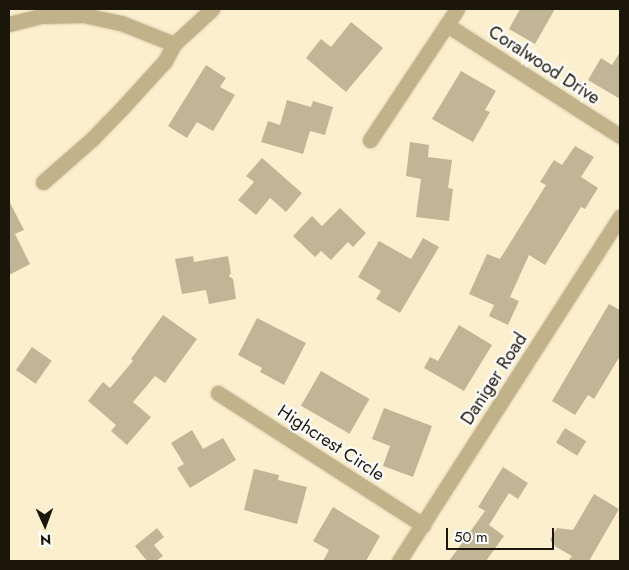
<!DOCTYPE html>
<html>
<head>
<meta charset="utf-8">
<style>
	body { margin:0 }
	#map { position:relative; width:629px; height:570px; overflow:hidden; background:#fbefce; font-family:Jost,sans-serif }
	div>[style] { position:absolute }
	.building>* { inset:0; background:#c0b595; transform-origin:0 0 }
	.roads { filter:drop-shadow(0 0 1px #d7ccaf) drop-shadow(0 0 1px #d7ccaf) }
	.minor>* { height:15px; margin:-7.5px; padding:0 7.5px; transform-origin:7.5px; border-radius:7.5px; background:#c1b28a }
	span { translate:-50% -50%; white-space:nowrap; text-align:center; line-height:1.15; -webkit-text-stroke:4.5px #fff; paint-order:stroke }
	.street-label { font-size:18px; color:#1a160a }
	.frame { position:absolute; inset:0; border:10px solid #1a160a; pointer-events:none }
	.north { position:absolute; left:20px; top:500px; width:50px; height:50px; -webkit-text-stroke:4px #fff; paint-order:stroke; rotate:178deg; font-size:14px; font-weight:700; line-height:20px; text-align:center; color:#1a160a }
	.north::after { content:''; display:block; margin:auto; width:18px; height:22px; background:#1a160a; clip-path:polygon(50% 0,100% 100%,50% 72%,0 100%) }
	.scale { position:absolute; left:446px; top:528px; width:108px; height:22px; box-sizing:border-box; border:2px solid #1a160a; border-top:0; padding-left:6px; font-size:15px; line-height:18px; white-space:nowrap; color:#1a160a; -webkit-text-stroke:4px #fff; paint-order:stroke }
</style>
</head>
<body>
<div id="map">
	<div class="building">
		<i style="clip-path:polygon(520px 9px,555px 9px,535px 44px,509px 29px)"></i>
		<i style="clip-path:polygon(351px 22px,383px 48px,346px 92px,306px 58px,321px 39px,331px 47px)"></i>
		<i style="clip-path:polygon(620px 52px,620px 99px,588px 80px,601px 58px,612px 65px)"></i>
		<i style="clip-path:polygon(206px 65px,226px 78px,220px 87px,235px 95px,213px 131px,197px 122px,187px 138px,168px 126px)"></i>
		<i style="clip-path:polygon(461px 71px,496px 91px,485px 110px,490px 112px,473px 142px,432px 119px)"></i>
		<i style="clip-path:polygon(287px 100px,311px 107px,313px 101px,333px 107px,325px 135px,310px 131px,303px 154px,261px 142px,268px 121px,280px 125px)"></i>
		<i style="clip-path:polygon(410px 142px,429px 145px,428px 157px,452px 160px,448px 188px,453px 189px,449px 221px,416px 217px,421px 179px,406px 176px)"></i>
		<i style="clip-path:polygon(575px 146px,594px 157px,581px 177px,598px 188px,585px 209px,581px 207px,545px 265px,529px 255px,510px 297px,519px 301px,508px 325px,489px 316px,494px 305px,469px 294px,487px 254px,500px 259px,546px 185px,540px 182px,554px 160px,562px 165px)"></i>
		<i style="clip-path:polygon(262px 158px,302px 193px,286px 212px,270px 198px,256px 215px,238px 200px,254px 182px,246px 176px)"></i>
		<i style="clip-path:polygon(9px 201px,24px 230px,15px 234px,30px 264px,9px 275px)"></i>
		<i style="clip-path:polygon(340px 208px,366px 233px,353px 247px,348px 242px,331px 260px,321px 251px,315px 257px,293px 236px,312px 216px,322px 226px)"></i>
		<i style="clip-path:polygon(423px 238px,439px 247px,400px 313px,376px 299px,381px 291px,358px 277px,379px 241px,411px 259px)"></i>
		<i style="clip-path:polygon(193px 256px,194px 262px,228px 256px,231px 273px,229px 276px,233px 279px,236px 299px,209px 304px,206px 290px,182px 294px,175px 259px)"></i>
		<i style="clip-path:polygon(609px 304px,620px 310px,620px 356px,594px 399px,588px 395px,575px 415px,552px 401px)"></i>
		<i style="clip-path:polygon(163px 315px,197px 339px,165px 383px,155px 376px,133px 402px,151px 417px,127px 445px,111px 431px,116px 425px,88px 401px,103px 382px,110px 388px,133px 361px,131px 359px)"></i>
		<i style="clip-path:polygon(257px 318px,306px 343px,284px 385px,260px 372px,262px 368px,238px 355px)"></i>
		<i style="clip-path:polygon(459px 325px,492px 345px,464px 391px,424px 368px,430px 357px,438px 361px)"></i>
		<i style="left:32px;top:347px;width:24px;height:28px;rotate:35deg"></i>
		<i style="left:321px;top:371px;width:56px;height:40px;rotate:30deg"></i>
		<i style="clip-path:polygon(384px 408px,432px 426px,413px 477px,383px 466px,390px 446px,372px 439px)"></i>
		<i style="left:565px;top:428px;width:25px;height:17px;rotate:32deg"></i>
		<i style="clip-path:polygon(192px 430px,203px 449px,223px 438px,236px 460px,190px 488px,177px 468px,184px 464px,171px 443px)"></i>
		<i style="clip-path:polygon(503px 467px,528px 483px,518px 499px,509px 493px,489px 525px,504px 536px,486px 561px,449px 561px,485px 511px,478px 507px)"></i>
		<i style="clip-path:polygon(254px 469px,279px 475px,278px 480px,307px 487px,297px 524px,244px 510px)"></i>
		<i style="clip-path:polygon(594px 494px,619px 509px,589px 561px,568px 561px,572px 556px,556px 547px,550px 540px,557px 528px,573px 530px)"></i>
		<i style="clip-path:polygon(333px 507px,380px 536px,366px 561px,323px 561px,329px 550px,313px 541px)"></i>
		<i style="clip-path:polygon(157px 528px,164px 537px,154px 545px,163px 556px,156px 561px,147px 561px,135px 546px)"></i>
	</div>
	<div class="roads">
		<div class="minor">
			<i style="left:9px;top:24px;width:34px;rotate:-14deg"></i>
			<i style="left:42px;top:16px;width:41px;rotate:-1.4deg"></i>
			<i style="left:83px;top:15px;width:39px;rotate:12deg"></i>
			<i style="left:121px;top:23px;width:57px;rotate:21.6deg"></i>
			<i style="left:174px;top:44px;width:52px;rotate:-42.6deg"></i>
			<i style="left:447px;top:25px;width:206px;rotate:32.7deg"></i>
			<i style="left:370px;top:140px;width:157px;rotate:-56.4deg"></i>
			<i style="left:43px;top:182px;width:67px;rotate:-41.3deg"></i>
			<i style="left:93px;top:138px;width:45px;rotate:-45.9deg"></i>
			<i style="left:124px;top:106px;width:61px;rotate:-47.7deg"></i>
			<i style="left:165px;top:61px;width:19px;rotate:-62deg"></i>
			<i style="left:218px;top:393px;width:244px;rotate:32.8deg"></i>
			<i style="left:399px;top:561px;width:409px;rotate:-57.3deg"></i>
		</div>
	</div>
	<div class="street-label">
		<span style="left:544px;top:65px;rotate:33deg">Coralwood Drive</span>
		<span style="left:494px;top:379px;rotate:-57deg">Daniger Road</span>
		<span style="left:331px;top:443px;rotate:33deg">Highcrest Circle</span>
	</div>
	<div class="frame"></div>
	<div class="north">N</div>
	<div class="scale">50 m</div>
</div>
</body>
</html>
